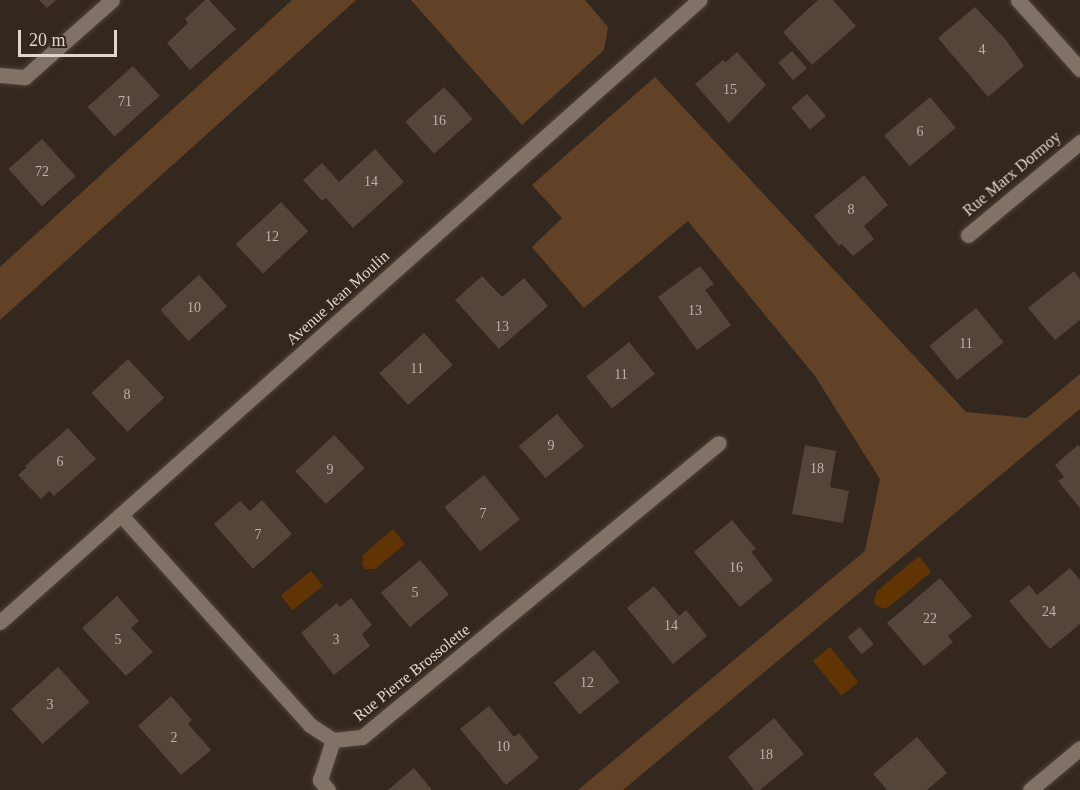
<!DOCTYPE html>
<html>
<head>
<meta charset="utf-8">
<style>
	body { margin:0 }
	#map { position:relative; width:1080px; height:790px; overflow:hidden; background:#34281e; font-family:"Times New Roman",serif }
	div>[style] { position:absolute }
	.green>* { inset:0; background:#624227 }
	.water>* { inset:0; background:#613403; transform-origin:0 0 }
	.building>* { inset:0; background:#53453a; transform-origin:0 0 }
	.roads { filter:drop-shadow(0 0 2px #4e433b) drop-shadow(0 0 2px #4e433b) }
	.minor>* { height:15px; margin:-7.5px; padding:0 7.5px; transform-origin:7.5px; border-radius:7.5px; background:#817267 }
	span { translate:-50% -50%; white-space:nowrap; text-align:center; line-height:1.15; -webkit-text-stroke:4.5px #34281e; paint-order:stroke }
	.number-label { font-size:14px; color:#bbb2aa }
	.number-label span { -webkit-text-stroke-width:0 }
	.street-label { font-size:16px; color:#ded6cf }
	.scale { position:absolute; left:18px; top:30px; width:99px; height:27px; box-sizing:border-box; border:3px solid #ded6cf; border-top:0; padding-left:8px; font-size:18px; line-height:21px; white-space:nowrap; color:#ded6cf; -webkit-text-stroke:4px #34281e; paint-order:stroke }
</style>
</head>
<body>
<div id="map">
	<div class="green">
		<i style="clip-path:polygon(292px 0,356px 0,0 320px,0 267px)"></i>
		<i style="clip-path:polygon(411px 0,585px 0,608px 27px,604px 50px,522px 125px)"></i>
		<i style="clip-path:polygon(655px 77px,966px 412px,1027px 418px,1080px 374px,1080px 409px,623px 790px,578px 790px,865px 551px,880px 479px,815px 376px,688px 221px,584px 308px,532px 247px,562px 218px,532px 185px)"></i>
	</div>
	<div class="water">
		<i style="clip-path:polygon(393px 529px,405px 544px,375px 569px,365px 569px,362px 565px,363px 555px)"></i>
		<i style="clip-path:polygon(919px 556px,931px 572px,890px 606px,883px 609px,876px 605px,874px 600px,877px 591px)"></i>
		<i style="left:311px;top:571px;width:19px;height:39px;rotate:51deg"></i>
		<i style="left:830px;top:647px;width:45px;height:22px;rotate:51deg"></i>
	</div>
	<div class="building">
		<i style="clip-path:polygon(39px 0,56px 0,47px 8px)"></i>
		<i style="clip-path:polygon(205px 0,209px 0,236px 29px,190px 70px,167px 43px,188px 23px,185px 19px)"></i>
		<i style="clip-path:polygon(818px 0,833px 0,856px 26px,812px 65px,783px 32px)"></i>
		<i style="clip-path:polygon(975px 7px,1006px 40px,1024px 66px,988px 97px,938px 38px)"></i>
		<i style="left:792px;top:51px;width:23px;height:18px;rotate:50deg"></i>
		<i style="clip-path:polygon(737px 52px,766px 85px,729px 123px,695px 84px,723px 60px,726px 62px)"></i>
		<i style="left:133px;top:66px;width:40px;height:61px;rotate:48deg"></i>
		<i style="left:444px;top:87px;width:43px;height:52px;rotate:48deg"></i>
		<i style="left:807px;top:94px;width:29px;height:21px;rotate:49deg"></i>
		<i style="left:930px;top:97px;width:40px;height:60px;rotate:50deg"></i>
		<i style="left:42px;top:139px;width:50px;height:45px;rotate:48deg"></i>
		<i style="clip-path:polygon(375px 149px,404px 182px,353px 228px,326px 198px,322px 201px,303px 180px,322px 163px,339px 182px)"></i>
		<i style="clip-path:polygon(864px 175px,888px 205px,864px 226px,874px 239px,853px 256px,842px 244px,839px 246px,814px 216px)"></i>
		<i style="left:281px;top:202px;width:40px;height:62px;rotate:47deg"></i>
		<i style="clip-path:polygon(700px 266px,714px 284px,705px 290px,731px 325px,697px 350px,658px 297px)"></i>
		<i style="clip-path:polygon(1074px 271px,1080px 279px,1080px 320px,1055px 340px,1028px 308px)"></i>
		<i style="left:199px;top:275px;width:42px;height:52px;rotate:48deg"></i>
		<i style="clip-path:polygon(482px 276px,502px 297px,524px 278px,548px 306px,499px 349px,455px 300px)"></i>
		<i style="left:976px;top:308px;width:44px;height:60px;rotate:51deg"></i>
		<i style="left:424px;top:333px;width:43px;height:60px;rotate:48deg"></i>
		<i style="left:629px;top:342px;width:41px;height:55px;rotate:51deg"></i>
		<i style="left:128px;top:359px;width:53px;height:50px;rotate:47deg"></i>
		<i style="left:557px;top:414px;width:42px;height:50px;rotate:50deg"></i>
		<i style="clip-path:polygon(68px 428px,96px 459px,54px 496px,49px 491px,41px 499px,18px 475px,27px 467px,25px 466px)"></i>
		<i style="left:334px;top:435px;width:45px;height:53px;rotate:47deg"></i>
		<i style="clip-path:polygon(805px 445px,836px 451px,830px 487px,849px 491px,843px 523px,792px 514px)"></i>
		<i style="clip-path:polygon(1078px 445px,1080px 447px,1080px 508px,1058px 481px,1064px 477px,1055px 465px)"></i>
		<i style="left:484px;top:475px;width:57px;height:51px;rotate:51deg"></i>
		<i style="clip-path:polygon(262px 500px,292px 534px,253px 569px,214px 524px,240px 501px,250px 511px)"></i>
		<i style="clip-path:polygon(732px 520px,756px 549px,751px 552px,773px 580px,740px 607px,694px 552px)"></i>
		<i style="left:420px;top:560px;width:45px;height:51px;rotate:50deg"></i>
		<i style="clip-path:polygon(1070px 568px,1080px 580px,1080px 624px,1050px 649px,1009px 601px,1029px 585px,1037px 595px)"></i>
		<i style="clip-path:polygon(940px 578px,972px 616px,948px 636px,953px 642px,924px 666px,887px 623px)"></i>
		<i style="clip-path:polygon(654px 586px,679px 616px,686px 610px,707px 636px,673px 664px,627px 608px)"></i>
		<i style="clip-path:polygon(117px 596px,139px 621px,131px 628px,153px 652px,126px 676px,82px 628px)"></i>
		<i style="clip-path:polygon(351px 598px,372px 625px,362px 634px,370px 646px,334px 675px,301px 633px,337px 603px,340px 607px)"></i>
		<i style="left:860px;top:627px;width:22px;height:16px;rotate:51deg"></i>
		<i style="left:594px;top:650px;width:41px;height:52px;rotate:51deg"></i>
		<i style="left:58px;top:667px;width:47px;height:63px;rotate:48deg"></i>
		<i style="clip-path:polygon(171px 696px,192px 720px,188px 724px,211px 750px,181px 775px,138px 726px)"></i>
		<i style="clip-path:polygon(489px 706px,514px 737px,519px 733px,539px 758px,506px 785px,460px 729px)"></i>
		<i style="clip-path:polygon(774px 718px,804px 754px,760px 790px,754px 790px,728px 757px)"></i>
		<i style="clip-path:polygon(917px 737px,947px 773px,927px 790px,887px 790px,873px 774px)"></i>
		<i style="clip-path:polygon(414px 768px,432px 790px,388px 790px)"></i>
	</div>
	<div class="roads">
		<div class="minor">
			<i style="left:1018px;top:0;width:93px;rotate:48.1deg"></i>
			<i style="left:0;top:75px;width:25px;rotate:5deg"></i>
			<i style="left:25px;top:77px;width:116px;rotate:-41.5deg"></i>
			<i style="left:968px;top:235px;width:146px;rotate:-39.7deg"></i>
			<i style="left:121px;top:515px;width:283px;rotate:48deg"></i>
			<i style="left:310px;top:725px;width:27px;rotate:33deg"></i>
			<i style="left:333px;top:740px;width:29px;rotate:-6deg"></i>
			<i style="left:362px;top:737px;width:462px;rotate:-39.5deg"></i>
			<i style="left:0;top:622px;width:936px;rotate:-41.66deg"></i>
			<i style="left:328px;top:790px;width:13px;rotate:-129deg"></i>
			<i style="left:320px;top:780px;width:42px;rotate:-72deg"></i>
			<i style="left:1030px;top:790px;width:65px;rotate:-40deg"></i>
		</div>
	</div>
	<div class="number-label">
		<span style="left:982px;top:50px">4</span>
		<span style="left:730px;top:90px">15</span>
		<span style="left:125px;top:102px">71</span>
		<span style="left:439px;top:121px">16</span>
		<span style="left:920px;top:132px">6</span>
		<span style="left:42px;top:172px">72</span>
		<span style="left:371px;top:182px">14</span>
		<span style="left:851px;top:210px">8</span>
		<span style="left:272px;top:237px">12</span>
		<span style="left:194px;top:308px">10</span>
		<span style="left:695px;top:311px">13</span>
		<span style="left:502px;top:327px">13</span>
		<span style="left:966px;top:344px">11</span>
		<span style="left:417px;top:369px">11</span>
		<span style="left:621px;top:375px">11</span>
		<span style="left:127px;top:395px">8</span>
		<span style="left:551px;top:446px">9</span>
		<span style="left:60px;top:462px">6</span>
		<span style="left:817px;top:469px">18</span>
		<span style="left:330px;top:470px">9</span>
		<span style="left:483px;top:514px">7</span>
		<span style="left:258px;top:535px">7</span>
		<span style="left:736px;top:568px">16</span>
		<span style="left:415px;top:593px">5</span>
		<span style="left:1049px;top:612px">24</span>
		<span style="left:930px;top:619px">22</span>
		<span style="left:671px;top:626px">14</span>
		<span style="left:118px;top:640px">5</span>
		<span style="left:336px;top:640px">3</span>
		<span style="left:587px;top:683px">12</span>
		<span style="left:50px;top:705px">3</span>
		<span style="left:174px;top:738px">2</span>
		<span style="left:503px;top:747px">10</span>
		<span style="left:766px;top:755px">18</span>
	</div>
	<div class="street-label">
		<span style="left:1012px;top:174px;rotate:-40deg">Rue Marx Dormoy</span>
		<span style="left:338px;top:298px;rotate:-42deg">Avenue Jean Moulin</span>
		<span style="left:412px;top:673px;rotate:-39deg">Rue Pierre Brossolette</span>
	</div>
	<div class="scale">20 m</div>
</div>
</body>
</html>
